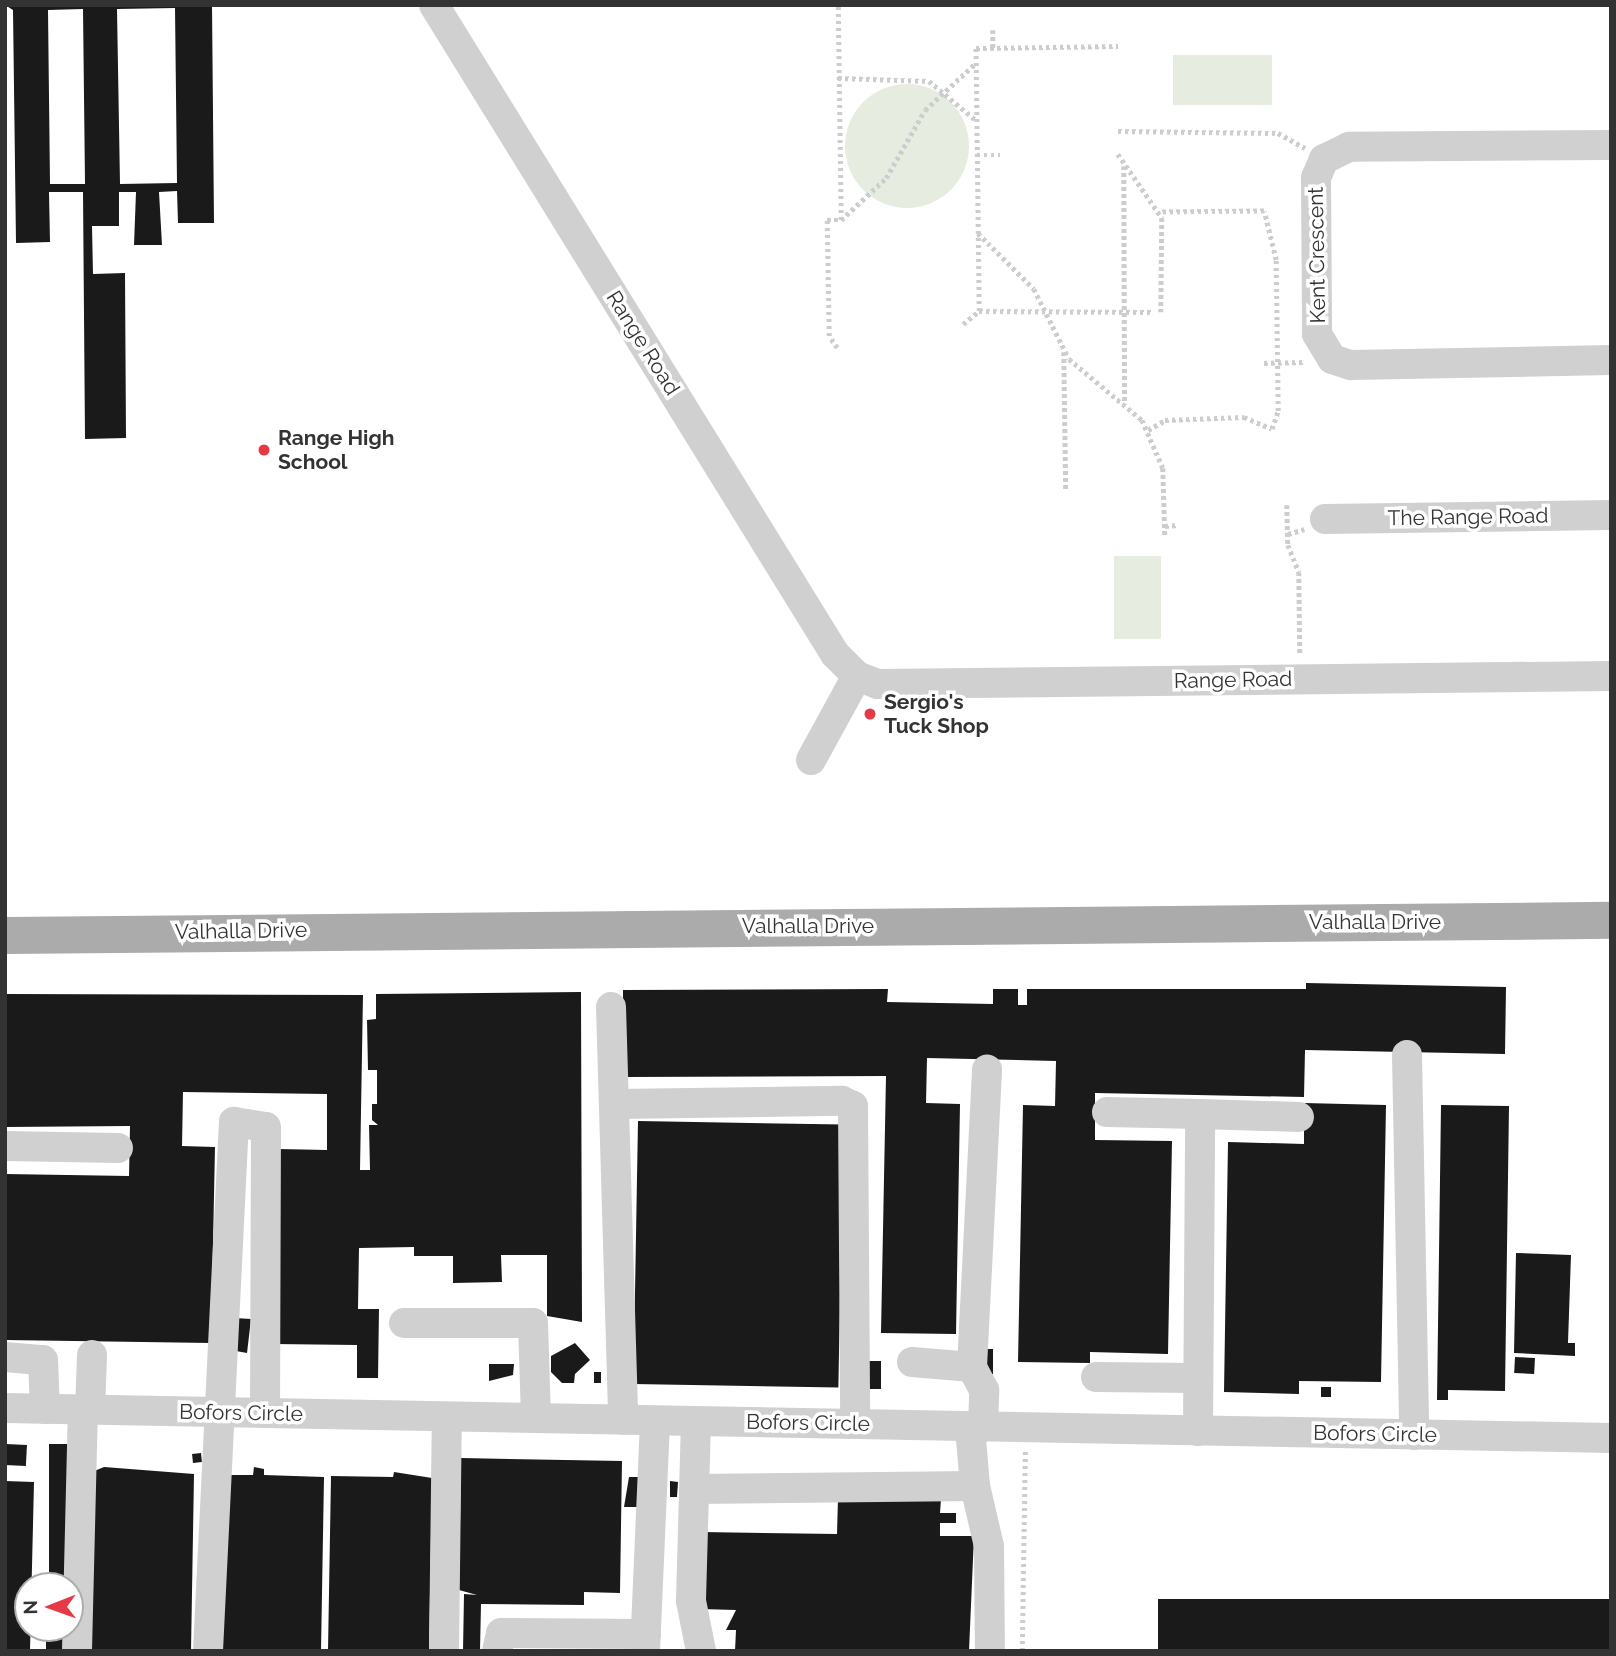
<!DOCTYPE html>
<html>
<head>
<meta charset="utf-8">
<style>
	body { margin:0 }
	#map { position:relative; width:1616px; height:1656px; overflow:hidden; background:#fff; font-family:Raleway,sans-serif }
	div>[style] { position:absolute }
	.green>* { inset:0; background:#e6ecdf; transform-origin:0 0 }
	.round { border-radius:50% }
	.building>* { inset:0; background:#1a1a1a; transform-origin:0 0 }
	.path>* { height:4.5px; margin-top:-2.25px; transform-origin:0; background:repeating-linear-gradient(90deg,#cdcdcd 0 3.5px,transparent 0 7px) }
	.minor>* { height:30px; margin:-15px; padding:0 15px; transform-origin:15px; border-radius:15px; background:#d0d0d0 }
	.major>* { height:37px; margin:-18.5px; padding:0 18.5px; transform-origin:18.5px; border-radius:18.5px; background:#ababab }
	.dots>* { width:19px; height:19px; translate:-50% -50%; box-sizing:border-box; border:4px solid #fff; border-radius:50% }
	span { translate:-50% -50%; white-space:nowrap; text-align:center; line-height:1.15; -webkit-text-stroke:7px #fff; paint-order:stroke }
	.street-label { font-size:21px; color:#333 }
	.poi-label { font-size:21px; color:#333; font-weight:700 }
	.left { translate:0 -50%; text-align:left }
	.frame { position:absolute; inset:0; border:7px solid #333; pointer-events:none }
	.north { position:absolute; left:14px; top:1572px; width:70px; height:70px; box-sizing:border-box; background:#fff; border:2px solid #adadad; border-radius:50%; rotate:269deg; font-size:19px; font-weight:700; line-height:28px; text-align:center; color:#333 }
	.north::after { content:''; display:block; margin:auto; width:24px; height:32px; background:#e63946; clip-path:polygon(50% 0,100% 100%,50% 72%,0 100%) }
</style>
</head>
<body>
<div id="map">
	<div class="green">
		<i style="left:1173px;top:55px;width:99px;height:50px"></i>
		<i class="round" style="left:845px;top:84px;width:124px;height:124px"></i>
		<i style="left:1114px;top:556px;width:47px;height:83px"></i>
	</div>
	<div class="building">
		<i style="clip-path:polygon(evenodd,5px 5px,212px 5px,214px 223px,178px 223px,177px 191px,159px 192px,162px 245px,134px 245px,136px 192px,119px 192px,119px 226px,92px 226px,93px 274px,125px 273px,126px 438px,85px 439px,83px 192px,49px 192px,50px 242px,16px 243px,13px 10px,5px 5px,175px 8px,177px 183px,120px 184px,117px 9px,175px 8px,5px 5px,83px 9px,85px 184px,50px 184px,48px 10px,83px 9px)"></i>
		<i style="clip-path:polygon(1306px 983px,1506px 987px,1505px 1054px,1305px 1050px,1304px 1097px,1095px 1093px,1095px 1140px,1172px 1141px,1168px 1354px,1090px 1352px,1090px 1363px,1018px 1362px,1023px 1105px,1055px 1106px,1056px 1061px,927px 1058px,926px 1103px,960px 1104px,956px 1334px,881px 1333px,886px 1076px,623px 1077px,623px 990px,888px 989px,887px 1002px,993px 1004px,993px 989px,1018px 989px,1018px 1005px,1027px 1005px,1027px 989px,1306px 989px)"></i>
		<i style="clip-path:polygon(581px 992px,582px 1322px,547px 1316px,547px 1255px,501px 1255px,502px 1282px,453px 1283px,453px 1256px,414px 1256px,414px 1247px,359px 1248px,358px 1309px,379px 1309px,378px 1378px,357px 1378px,357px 1345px,274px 1344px,278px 1149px,327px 1150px,327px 1094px,183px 1092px,182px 1146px,215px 1147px,211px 1343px,5px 1340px,5px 1174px,129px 1176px,130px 1126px,5px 1127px,5px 994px,363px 995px,360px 1170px,370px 1170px,369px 1125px,378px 1125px,372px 1120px,372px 1104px,377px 1104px,377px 1070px,368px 1070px,367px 1020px,376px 1019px,376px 994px)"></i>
		<i style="clip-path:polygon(1304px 1103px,1386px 1105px,1381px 1382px,1299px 1381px,1299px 1394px,1224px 1392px,1228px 1142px,1304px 1144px)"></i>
		<i style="clip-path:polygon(1441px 1105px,1509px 1106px,1505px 1391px,1448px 1390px,1448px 1400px,1437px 1400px)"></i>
		<i style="left:638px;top:1121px;width:205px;height:263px;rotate:1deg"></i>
		<i style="clip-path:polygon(1516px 1253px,1571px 1255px,1568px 1343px,1575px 1343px,1575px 1356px,1514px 1353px)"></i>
		<i style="clip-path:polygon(235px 1318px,251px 1319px,247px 1353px,236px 1351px)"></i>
		<i style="clip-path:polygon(575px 1343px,590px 1360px,575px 1374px,574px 1383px,562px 1383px,551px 1372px,551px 1356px)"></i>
		<i style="left:980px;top:1349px;width:13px;height:25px"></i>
		<i style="left:1515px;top:1357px;width:20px;height:16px;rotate:3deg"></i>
		<i style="left:864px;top:1361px;width:17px;height:28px"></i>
		<i style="clip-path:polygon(489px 1364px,514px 1364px,513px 1375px,489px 1381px)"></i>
		<i style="left:594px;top:1372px;width:7px;height:11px"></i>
		<i style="left:1321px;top:1387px;width:10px;height:10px"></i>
		<i style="left:6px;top:1444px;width:21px;height:21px;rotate:3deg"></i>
		<i style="left:49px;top:1444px;width:21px;height:142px"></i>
		<i style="left:201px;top:1453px;width:9px;height:9px;rotate:84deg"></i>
		<i style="clip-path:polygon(461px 1458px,622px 1461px,620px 1593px,584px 1592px,584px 1605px,481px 1604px,480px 1651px,463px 1651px,464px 1594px,477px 1595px,459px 1590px)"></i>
		<i style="clip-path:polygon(104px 1467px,194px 1474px,191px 1651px,89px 1651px,92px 1472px)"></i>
		<i style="clip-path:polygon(254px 1467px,264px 1469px,264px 1475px,324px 1477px,321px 1651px,221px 1651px,224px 1475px,253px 1475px)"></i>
		<i style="clip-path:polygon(394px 1472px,432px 1478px,429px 1651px,328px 1651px,331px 1476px,393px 1477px)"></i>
		<i style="clip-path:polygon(629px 1477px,640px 1477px,639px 1507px,624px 1507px)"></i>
		<i style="clip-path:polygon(5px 1481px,34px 1482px,30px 1651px,5px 1651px)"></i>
		<i style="clip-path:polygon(670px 1481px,678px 1482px,677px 1497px,670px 1497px)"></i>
		<i style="clip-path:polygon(838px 1498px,941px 1499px,940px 1513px,956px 1513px,956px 1523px,940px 1523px,940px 1536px,974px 1536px,969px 1651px,735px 1651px,736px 1630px,726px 1630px,736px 1610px,700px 1609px,701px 1532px,837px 1534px)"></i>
		<i style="left:1158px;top:1599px;width:453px;height:52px"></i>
		<i style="left:46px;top:1628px;width:21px;height:23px"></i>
	</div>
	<div class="path">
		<i style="left:993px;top:30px;width:18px;rotate:90deg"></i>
		<i style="left:838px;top:78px;width:91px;rotate:1.9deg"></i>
		<i style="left:929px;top:81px;width:62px;rotate:39.8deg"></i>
		<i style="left:1118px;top:131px;width:160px;rotate:0.7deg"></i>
		<i style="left:1278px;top:133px;width:31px;rotate:29deg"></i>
		<i style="left:1118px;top:154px;width:78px;rotate:55.5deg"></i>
		<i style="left:1162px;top:218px;width:94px;rotate:90.6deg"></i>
		<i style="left:977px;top:155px;width:23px"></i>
		<i style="left:1124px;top:166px;width:236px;rotate:89.8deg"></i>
		<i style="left:841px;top:220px;width:62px;rotate:-43deg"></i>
		<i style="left:886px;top:178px;width:78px;rotate:-60.2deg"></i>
		<i style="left:925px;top:110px;width:69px;rotate:-42.7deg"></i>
		<i style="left:978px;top:233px;width:79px;rotate:45deg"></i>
		<i style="left:1034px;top:289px;width:78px;rotate:63.4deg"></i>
		<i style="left:1069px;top:359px;width:95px;rotate:39.9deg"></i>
		<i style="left:1142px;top:420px;width:52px;rotate:66.4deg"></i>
		<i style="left:1163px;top:468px;width:67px;rotate:88.3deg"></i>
		<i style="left:979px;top:311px;width:263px;rotate:-90.7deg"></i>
		<i style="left:976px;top:48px;width:142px;rotate:-0.8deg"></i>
		<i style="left:963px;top:324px;width:21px;rotate:-39deg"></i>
		<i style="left:979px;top:311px;width:174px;rotate:0.3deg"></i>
		<i style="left:837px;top:348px;width:14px;rotate:-124deg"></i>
		<i style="left:829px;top:336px;width:116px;rotate:-91deg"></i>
		<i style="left:827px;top:220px;width:14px"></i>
		<i style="left:841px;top:220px;width:215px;rotate:-90.8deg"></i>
		<i style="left:1064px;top:352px;width:139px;rotate:89.2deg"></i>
		<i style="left:1264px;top:363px;width:42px;rotate:-1.4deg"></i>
		<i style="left:1148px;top:430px;width:20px;rotate:-30deg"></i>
		<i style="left:1165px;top:420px;width:79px;rotate:-2.2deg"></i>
		<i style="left:1244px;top:417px;width:30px;rotate:23deg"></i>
		<i style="left:1272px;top:429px;width:19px;rotate:-72deg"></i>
		<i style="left:1278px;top:411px;width:151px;rotate:-90.8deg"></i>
		<i style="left:1276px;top:260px;width:50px;rotate:-103.8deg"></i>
		<i style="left:1264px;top:211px;width:105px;rotate:179.5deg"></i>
		<i style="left:1287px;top:505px;width:40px;rotate:88.6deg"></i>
		<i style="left:1288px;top:545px;width:29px;rotate:68deg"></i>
		<i style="left:1299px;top:572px;width:82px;rotate:89.3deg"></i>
		<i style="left:1165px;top:526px;width:13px;rotate:-4deg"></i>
		<i style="left:1288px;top:534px;width:17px;rotate:-17deg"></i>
		<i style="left:1022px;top:1651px;width:202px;rotate:-89.1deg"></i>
	</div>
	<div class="minor">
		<i style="left:434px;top:5px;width:763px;rotate:58.29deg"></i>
		<i style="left:835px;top:654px;width:31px;rotate:45deg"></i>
		<i style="left:857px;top:676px;width:22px;rotate:21deg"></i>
		<i style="left:878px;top:684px;width:733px;rotate:-0.63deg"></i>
		<i style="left:1611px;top:145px;width:262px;rotate:179.6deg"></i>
		<i style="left:1349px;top:147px;width:28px;rotate:154deg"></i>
		<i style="left:1324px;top:159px;width:21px;rotate:113deg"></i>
		<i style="left:1316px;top:178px;width:156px;rotate:89.6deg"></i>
		<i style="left:1317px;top:334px;width:29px;rotate:59deg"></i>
		<i style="left:1332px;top:359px;width:20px;rotate:18deg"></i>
		<i style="left:1351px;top:365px;width:260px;rotate:-1.1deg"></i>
		<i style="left:1325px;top:519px;width:286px;rotate:-0.8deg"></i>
		<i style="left:811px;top:760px;width:96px;rotate:-61.3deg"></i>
		<i style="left:611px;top:1007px;width:413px;rotate:88.3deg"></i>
		<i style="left:1407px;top:1055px;width:380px;rotate:88.9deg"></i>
		<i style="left:616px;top:1104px;width:226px;rotate:-0.8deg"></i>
		<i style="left:842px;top:1101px;width:12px;rotate:24deg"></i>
		<i style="left:853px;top:1106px;width:318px;rotate:89.6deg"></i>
		<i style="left:1107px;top:1112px;width:93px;rotate:1.2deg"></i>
		<i style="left:5px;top:1146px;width:113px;rotate:1deg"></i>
		<i style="left:404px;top:1323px;width:129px"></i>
		<i style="left:533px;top:1323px;width:95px;rotate:88.2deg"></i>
		<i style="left:5px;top:1357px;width:38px;rotate:5deg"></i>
		<i style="left:43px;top:1360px;width:49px;rotate:87.7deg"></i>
		<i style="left:912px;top:1362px;width:60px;rotate:4.8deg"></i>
		<i style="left:1096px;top:1377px;width:102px;rotate:0.6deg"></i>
		<i style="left:5px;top:1408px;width:1606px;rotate:1.07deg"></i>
		<i style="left:90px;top:1410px;width:55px;rotate:-87.9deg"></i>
		<i style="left:696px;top:1421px;width:180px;rotate:91.6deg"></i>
		<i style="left:691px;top:1601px;width:51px;rotate:78.7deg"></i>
		<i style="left:970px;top:1427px;width:59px;rotate:85.2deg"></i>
		<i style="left:975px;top:1486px;width:62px;rotate:76.9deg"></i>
		<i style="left:989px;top:1546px;width:105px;rotate:89.5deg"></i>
		<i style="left:983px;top:1427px;width:37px;rotate:-88deg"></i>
		<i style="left:984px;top:1390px;width:26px;rotate:-118deg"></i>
		<i style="left:972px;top:1367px;width:298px;rotate:-87.1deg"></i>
		<i style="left:1198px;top:1431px;width:317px;rotate:-89.6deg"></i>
		<i style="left:1200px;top:1114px;width:99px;rotate:1.7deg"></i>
		<i style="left:695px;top:1489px;width:280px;rotate:-0.6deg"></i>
		<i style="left:77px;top:1651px;width:241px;rotate:-88.6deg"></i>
		<i style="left:208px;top:1651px;width:530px;rotate:-87.19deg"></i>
		<i style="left:234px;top:1122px;width:32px;rotate:9deg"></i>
		<i style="left:266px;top:1127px;width:286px;rotate:90.2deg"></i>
		<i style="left:444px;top:1651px;width:234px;rotate:-89.3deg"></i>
		<i style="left:497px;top:1651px;width:18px;rotate:-77deg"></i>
		<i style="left:501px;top:1633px;width:145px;rotate:0.4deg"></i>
		<i style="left:645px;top:1651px;width:230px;rotate:-87.5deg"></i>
	</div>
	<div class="major">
		<i style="left:5px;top:935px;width:1606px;rotate:-0.54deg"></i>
	</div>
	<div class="dots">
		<i style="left:264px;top:450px;background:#e63946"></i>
		<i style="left:870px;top:714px;background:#e63946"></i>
	</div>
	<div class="street-label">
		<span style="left:1317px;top:255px;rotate:-91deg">Kent Crescent</span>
		<span style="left:643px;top:343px;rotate:58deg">Range Road</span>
		<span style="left:1468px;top:517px;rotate:-1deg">The Range Road</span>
		<span style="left:1233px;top:680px;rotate:-1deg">Range Road</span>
		<span style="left:1375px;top:922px">Valhalla Drive</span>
		<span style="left:808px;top:926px">Valhalla Drive</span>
		<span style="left:241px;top:931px;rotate:-1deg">Valhalla Drive</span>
		<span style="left:241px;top:1413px;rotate:1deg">Bofors Circle</span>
		<span style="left:808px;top:1423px;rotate:1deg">Bofors Circle</span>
		<span style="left:1375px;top:1434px;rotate:1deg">Bofors Circle</span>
	</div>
	<div class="poi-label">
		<span class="left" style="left:278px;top:450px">Range High<br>School</span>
		<span class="left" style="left:884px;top:714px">Sergio's<br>Tuck Shop</span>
	</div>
	<div class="frame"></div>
	<div class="north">N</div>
</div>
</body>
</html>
